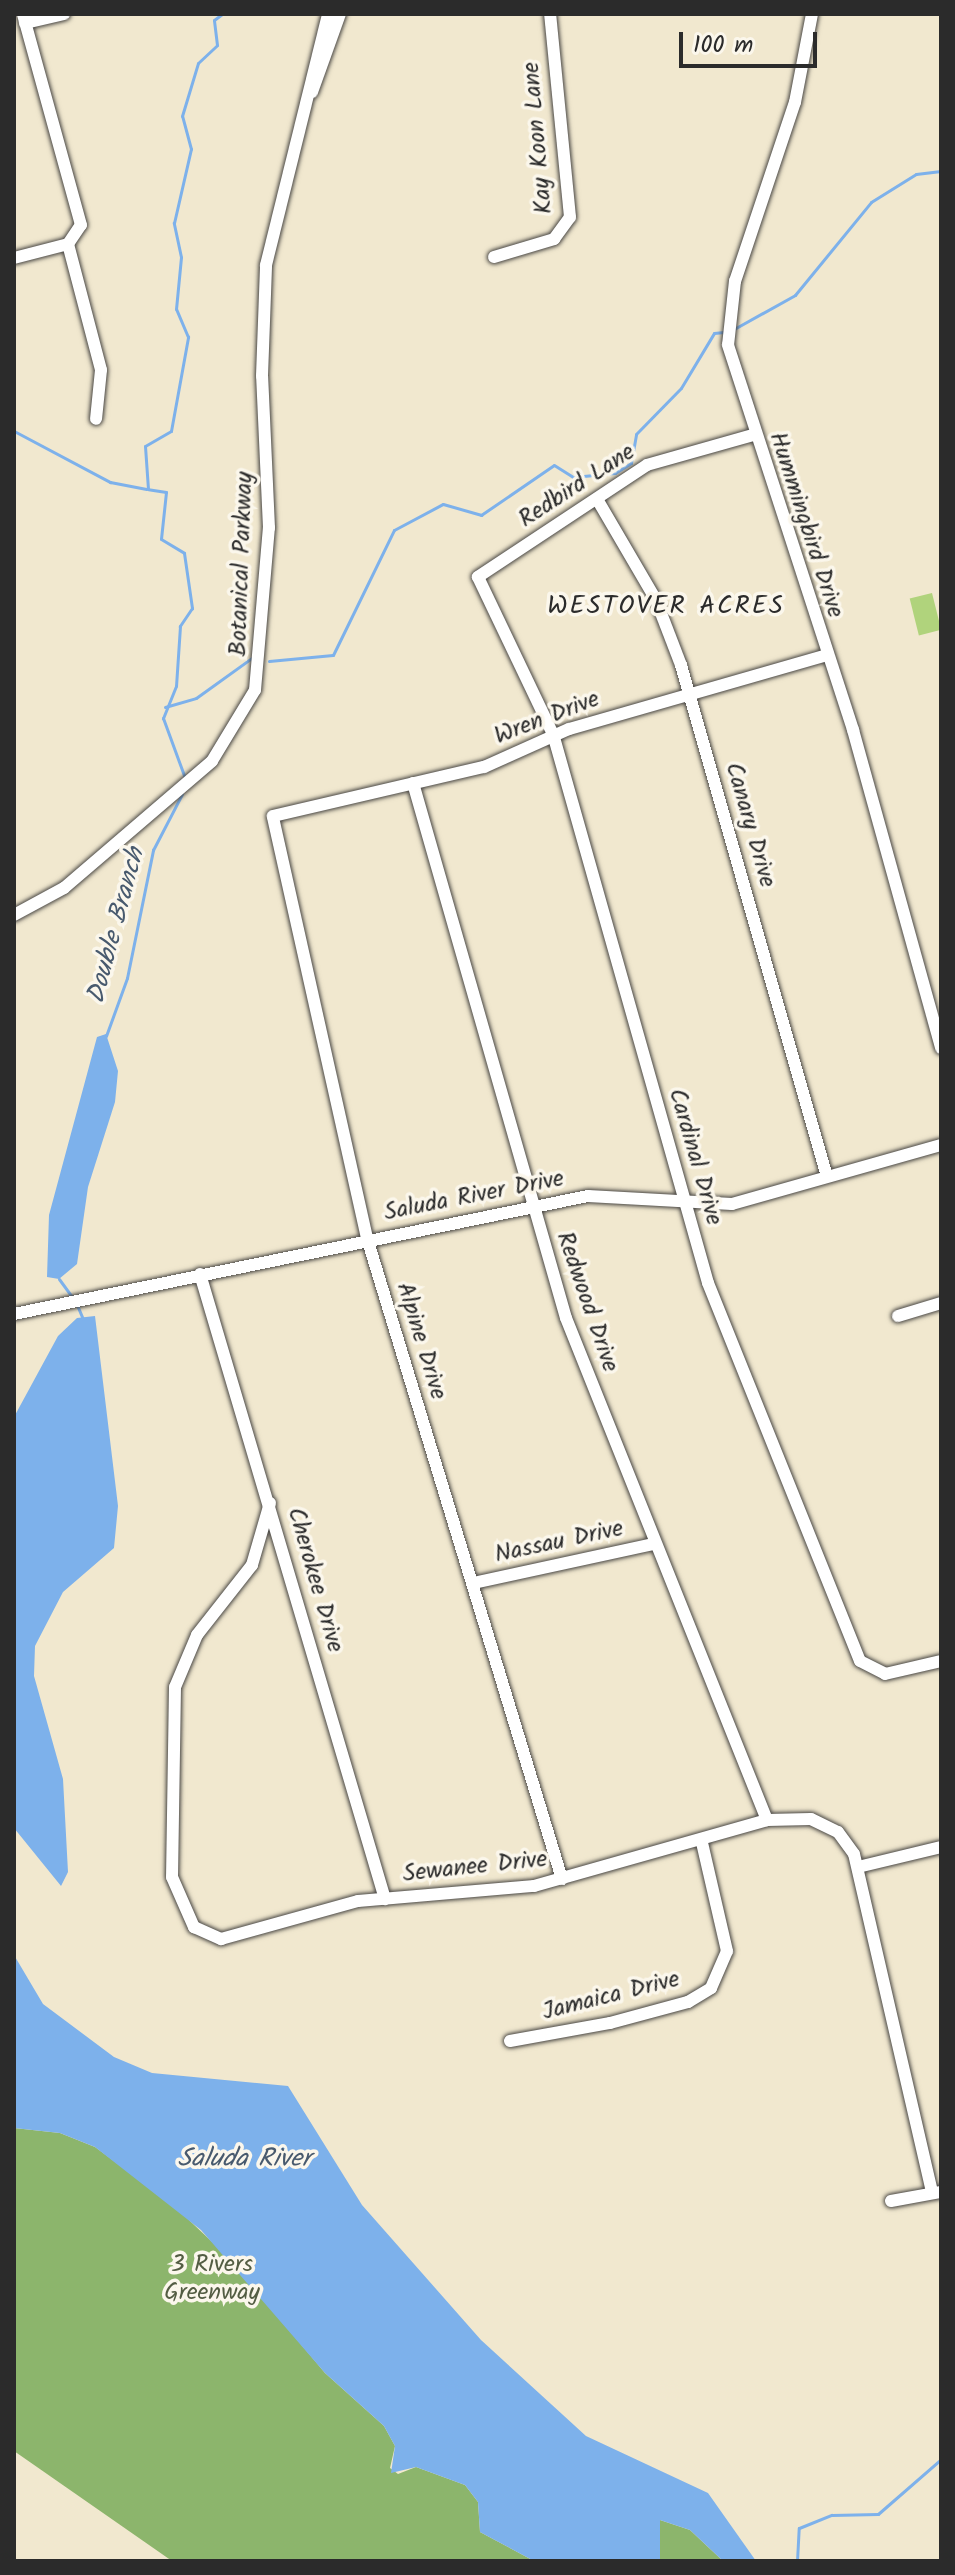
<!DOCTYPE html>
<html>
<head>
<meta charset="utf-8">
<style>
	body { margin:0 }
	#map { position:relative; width:955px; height:2575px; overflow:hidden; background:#f1e8cf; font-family:Kalam,sans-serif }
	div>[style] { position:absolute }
	.green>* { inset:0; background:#b0d37c; transform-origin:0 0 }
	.forest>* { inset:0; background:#8cb56c }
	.water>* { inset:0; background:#7db1eb }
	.stream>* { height:3px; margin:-1.5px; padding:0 1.5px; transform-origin:1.5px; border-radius:1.5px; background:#7db1eb }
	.roads { filter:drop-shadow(0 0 2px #494744) drop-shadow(0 0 2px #494744) }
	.minor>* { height:12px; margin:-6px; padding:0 6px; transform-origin:6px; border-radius:6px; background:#fff }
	span { translate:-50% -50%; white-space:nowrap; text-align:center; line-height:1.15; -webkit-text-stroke:7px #fbf7ec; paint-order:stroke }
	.street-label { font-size:24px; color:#2b2b2b }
	.park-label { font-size:24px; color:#535d43 }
	.neighbourhood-label { font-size:26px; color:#2b2b2b; letter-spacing:2px }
	.water-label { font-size:26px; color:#485a6e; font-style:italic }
	.frame { position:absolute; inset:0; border:16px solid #2b2b2b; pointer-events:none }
	.scale { position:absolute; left:679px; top:32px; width:138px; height:36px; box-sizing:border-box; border:4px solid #2b2b2b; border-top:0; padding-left:10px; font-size:24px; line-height:28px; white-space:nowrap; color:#2b2b2b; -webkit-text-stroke:6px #fbf7ec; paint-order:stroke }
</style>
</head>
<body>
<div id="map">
	<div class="green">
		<i style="left:932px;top:593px;width:38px;height:23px;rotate:76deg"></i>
	</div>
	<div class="forest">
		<i style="clip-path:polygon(14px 2128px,60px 2133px,95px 2147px,172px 2204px,227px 2256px,325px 2373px,384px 2426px,395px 2446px,390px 2468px,398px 2474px,416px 2467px,465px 2485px,478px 2502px,480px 2532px,534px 2561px,172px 2561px,14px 2451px)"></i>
		<i style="clip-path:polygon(660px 2520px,690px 2530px,723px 2561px,660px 2561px)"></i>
	</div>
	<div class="water">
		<i style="clip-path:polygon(106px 1034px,118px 1071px,115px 1102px,88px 1187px,77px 1264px,59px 1279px,47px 1277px,49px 1215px,97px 1037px)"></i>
		<i style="clip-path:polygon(95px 1316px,118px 1506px,114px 1548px,63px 1592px,35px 1646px,34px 1676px,63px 1779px,68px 1872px,61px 1886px,14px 1828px,14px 1417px,58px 1336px,77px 1318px)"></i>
		<i style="clip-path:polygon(14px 1955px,43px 2004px,114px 2057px,152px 2073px,288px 2086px,362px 2205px,481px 2340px,586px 2436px,708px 2493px,756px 2561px,723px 2561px,690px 2530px,660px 2520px,660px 2561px,534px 2561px,480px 2532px,478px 2502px,465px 2485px,416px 2467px,391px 2473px,395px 2446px,384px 2426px,325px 2373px,201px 2230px,95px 2147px,60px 2133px,14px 2128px)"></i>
	</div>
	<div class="stream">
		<i style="left:734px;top:329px;width:70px;rotate:-29.1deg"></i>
		<i style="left:795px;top:295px;width:120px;rotate:-50.7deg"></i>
		<i style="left:871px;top:202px;width:53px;rotate:-31.9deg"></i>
		<i style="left:916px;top:174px;width:25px;rotate:-7deg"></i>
		<i style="left:14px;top:431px;width:109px;rotate:28deg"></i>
		<i style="left:110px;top:482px;width:37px;rotate:11deg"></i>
		<i style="left:166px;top:492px;width:47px;rotate:96.1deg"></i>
		<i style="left:161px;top:539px;width:27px;rotate:31deg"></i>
		<i style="left:184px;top:553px;width:56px;rotate:81.7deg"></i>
		<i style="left:192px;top:608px;width:22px;rotate:124deg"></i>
		<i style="left:180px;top:626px;width:60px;rotate:93.8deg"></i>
		<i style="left:176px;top:686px;width:35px;rotate:112deg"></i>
		<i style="left:163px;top:718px;width:64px;rotate:69.9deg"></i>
		<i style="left:166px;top:492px;width:18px;rotate:-171deg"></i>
		<i style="left:148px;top:489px;width:43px;rotate:-94deg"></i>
		<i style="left:145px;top:446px;width:30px;rotate:-30deg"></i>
		<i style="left:171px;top:431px;width:96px;rotate:-79.7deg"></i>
		<i style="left:188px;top:337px;width:30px;rotate:-113deg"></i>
		<i style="left:176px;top:309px;width:52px;rotate:-84.5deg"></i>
		<i style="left:181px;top:257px;width:35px;rotate:-102deg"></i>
		<i style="left:174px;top:223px;width:76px;rotate:-77.1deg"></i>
		<i style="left:191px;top:149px;width:34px;rotate:-105deg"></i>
		<i style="left:182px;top:116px;width:55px;rotate:-73.2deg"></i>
		<i style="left:198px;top:63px;width:26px;rotate:-43deg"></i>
		<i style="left:217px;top:45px;width:25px;rotate:-97deg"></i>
		<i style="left:214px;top:20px;width:10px;rotate:-37deg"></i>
		<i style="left:269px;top:661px;width:64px;rotate:-5.4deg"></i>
		<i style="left:333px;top:655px;width:139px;rotate:-64deg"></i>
		<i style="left:394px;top:530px;width:55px;rotate:-28deg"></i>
		<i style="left:443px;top:504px;width:40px;rotate:16deg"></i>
		<i style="left:481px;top:515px;width:88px;rotate:-34.4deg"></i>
		<i style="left:554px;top:465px;width:22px;rotate:32deg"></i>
		<i style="left:573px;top:477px;width:42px;rotate:-5.4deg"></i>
		<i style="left:615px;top:473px;width:19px;rotate:-32deg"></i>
		<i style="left:631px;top:463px;width:29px;rotate:-80deg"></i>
		<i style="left:636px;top:434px;width:64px;rotate:-45.6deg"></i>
		<i style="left:681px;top:388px;width:64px;rotate:-59deg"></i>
		<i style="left:714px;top:333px;width:10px;rotate:-6deg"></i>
		<i style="left:165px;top:707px;width:32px;rotate:-16deg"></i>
		<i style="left:196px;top:698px;width:70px;rotate:-35.7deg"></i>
		<i style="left:106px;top:1036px;width:62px;rotate:-70.1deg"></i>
		<i style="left:127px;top:978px;width:131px;rotate:-78.5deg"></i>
		<i style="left:153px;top:850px;width:63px;rotate:-62.6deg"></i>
		<i style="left:59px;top:1279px;width:24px;rotate:54deg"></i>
		<i style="left:77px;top:1305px;width:15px;rotate:67deg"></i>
		<i style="left:797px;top:2561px;width:33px;rotate:-87deg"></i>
		<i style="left:799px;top:2528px;width:35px;rotate:-22deg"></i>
		<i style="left:832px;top:2515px;width:46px;rotate:-1.2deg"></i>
		<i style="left:878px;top:2514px;width:84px;rotate:-41.1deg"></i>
	</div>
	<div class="roads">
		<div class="minor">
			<i style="left:812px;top:14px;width:90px;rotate:100.9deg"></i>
			<i style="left:795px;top:102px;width:189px;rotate:108.5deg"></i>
			<i style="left:735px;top:281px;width:64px;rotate:96.2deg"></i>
			<i style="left:728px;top:345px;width:405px;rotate:72deg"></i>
			<i style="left:853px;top:730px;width:330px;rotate:74.5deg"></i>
			<i style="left:25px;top:23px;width:40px;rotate:-13deg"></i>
			<i style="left:312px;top:92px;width:83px;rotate:-70.3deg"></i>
			<i style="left:68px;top:244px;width:130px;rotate:75.3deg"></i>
			<i style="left:101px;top:370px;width:49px;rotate:95.8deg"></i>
			<i style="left:494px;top:257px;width:63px;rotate:-16.7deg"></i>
			<i style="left:554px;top:239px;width:27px;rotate:-54deg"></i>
			<i style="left:570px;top:217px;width:204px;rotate:-95.6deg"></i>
			<i style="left:14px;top:258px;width:56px;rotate:-14.5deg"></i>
			<i style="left:68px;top:244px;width:23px;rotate:-56deg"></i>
			<i style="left:81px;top:225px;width:219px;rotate:-105.4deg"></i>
			<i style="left:753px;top:435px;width:110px;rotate:164.2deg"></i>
			<i style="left:647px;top:465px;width:203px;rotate:146.5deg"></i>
			<i style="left:478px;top:577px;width:174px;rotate:64.5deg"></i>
			<i style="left:553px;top:734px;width:570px;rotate:74.23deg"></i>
			<i style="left:708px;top:1283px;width:407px;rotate:68.1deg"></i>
			<i style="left:860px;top:1661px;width:28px;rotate:27deg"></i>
			<i style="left:885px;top:1674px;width:57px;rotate:-13.1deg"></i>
			<i style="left:597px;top:499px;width:117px;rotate:59.7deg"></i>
			<i style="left:656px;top:600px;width:70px;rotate:69deg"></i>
			<i style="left:681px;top:665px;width:532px;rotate:74.08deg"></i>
			<i style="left:413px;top:783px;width:556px;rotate:74.04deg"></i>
			<i style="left:566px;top:1318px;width:541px;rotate:68.18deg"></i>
			<i style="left:14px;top:915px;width:57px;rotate:-28.4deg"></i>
			<i style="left:64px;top:888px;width:195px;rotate:-40.6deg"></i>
			<i style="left:212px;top:761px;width:83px;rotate:-58.8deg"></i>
			<i style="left:255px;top:690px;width:163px;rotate:-85.1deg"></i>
			<i style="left:269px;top:528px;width:152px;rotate:-92.6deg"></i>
			<i style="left:262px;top:376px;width:111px;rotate:-87.9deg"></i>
			<i style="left:266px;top:265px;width:259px;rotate:-76.1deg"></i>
			<i style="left:200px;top:1274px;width:652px;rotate:73.51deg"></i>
			<i style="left:14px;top:1314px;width:586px;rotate:-11.62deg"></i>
			<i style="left:588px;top:1196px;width:144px;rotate:3.2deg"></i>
			<i style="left:732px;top:1204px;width:217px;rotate:-15.8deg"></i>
			<i style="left:898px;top:1316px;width:45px;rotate:-16.8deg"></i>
			<i style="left:270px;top:1503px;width:65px;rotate:106.2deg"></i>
			<i style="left:252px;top:1565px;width:89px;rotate:128.2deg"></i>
			<i style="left:197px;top:1635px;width:56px;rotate:112.9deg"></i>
			<i style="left:175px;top:1687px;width:190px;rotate:90.9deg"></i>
			<i style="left:172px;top:1877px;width:55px;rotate:66.3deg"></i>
			<i style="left:194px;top:1927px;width:30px;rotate:24deg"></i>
			<i style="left:221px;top:1939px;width:142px;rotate:-15.5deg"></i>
			<i style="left:358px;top:1901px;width:177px;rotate:-4.9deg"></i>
			<i style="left:534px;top:1886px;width:242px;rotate:-15.8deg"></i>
			<i style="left:767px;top:1820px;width:44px;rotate:-1.3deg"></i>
			<i style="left:811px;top:1819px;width:30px;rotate:26deg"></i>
			<i style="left:838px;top:1832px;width:27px;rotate:54deg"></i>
			<i style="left:854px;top:1854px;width:348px;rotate:77deg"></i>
			<i style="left:473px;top:1583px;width:185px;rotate:-12.2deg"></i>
			<i style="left:858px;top:1867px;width:85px;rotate:-13.5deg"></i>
			<i style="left:562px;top:1879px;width:670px;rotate:-106.92deg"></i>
			<i style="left:367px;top:1238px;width:432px;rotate:-102.6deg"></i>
			<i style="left:273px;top:816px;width:217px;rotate:-13.1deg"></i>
			<i style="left:484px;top:767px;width:93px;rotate:-24.1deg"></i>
			<i style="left:569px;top:729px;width:268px;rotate:-16deg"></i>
			<i style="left:510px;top:2041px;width:102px;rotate:-10.2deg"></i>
			<i style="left:610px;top:2023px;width:81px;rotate:-15.1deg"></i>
			<i style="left:688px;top:2002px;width:27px;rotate:-31deg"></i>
			<i style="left:711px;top:1988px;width:40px;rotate:-66.6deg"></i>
			<i style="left:727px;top:1951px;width:111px;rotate:-103deg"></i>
			<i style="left:891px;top:2201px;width:51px;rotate:-10.2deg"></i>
		</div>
	</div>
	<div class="street-label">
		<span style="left:538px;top:138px;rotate:-95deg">Kay Koon Lane</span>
		<span style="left:577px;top:486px;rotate:-33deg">Redbird Lane</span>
		<span style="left:806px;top:525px;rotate:72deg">Hummingbird Drive</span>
		<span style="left:242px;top:564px;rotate:-88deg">Botanical Parkway</span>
		<span style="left:547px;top:718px;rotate:-21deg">Wren Drive</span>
		<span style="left:750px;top:825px;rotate:74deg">Canary Drive</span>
		<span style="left:695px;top:1157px;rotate:74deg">Cardinal Drive</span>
		<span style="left:474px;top:1196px;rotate:-11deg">Saluda River Drive</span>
		<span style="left:587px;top:1302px;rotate:71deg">Redwood Drive</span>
		<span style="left:421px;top:1341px;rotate:73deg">Alpine Drive</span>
		<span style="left:559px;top:1542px;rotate:-12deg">Nassau Drive</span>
		<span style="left:315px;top:1580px;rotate:74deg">Cherokee Drive</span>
		<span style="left:475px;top:1867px;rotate:-6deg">Sewanee Drive</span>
		<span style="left:611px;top:1996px;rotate:-14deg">Jamaica Drive</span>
	</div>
	<div class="park-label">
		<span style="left:212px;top:2279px">3 Rivers<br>Greenway</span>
	</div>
	<div class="neighbourhood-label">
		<span style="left:666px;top:607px">WESTOVER ACRES</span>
	</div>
	<div class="water-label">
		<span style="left:117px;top:926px;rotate:-75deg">Double Branch</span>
		<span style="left:244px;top:2160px">Saluda River</span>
	</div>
	<div class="frame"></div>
	<div class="scale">100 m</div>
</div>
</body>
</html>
